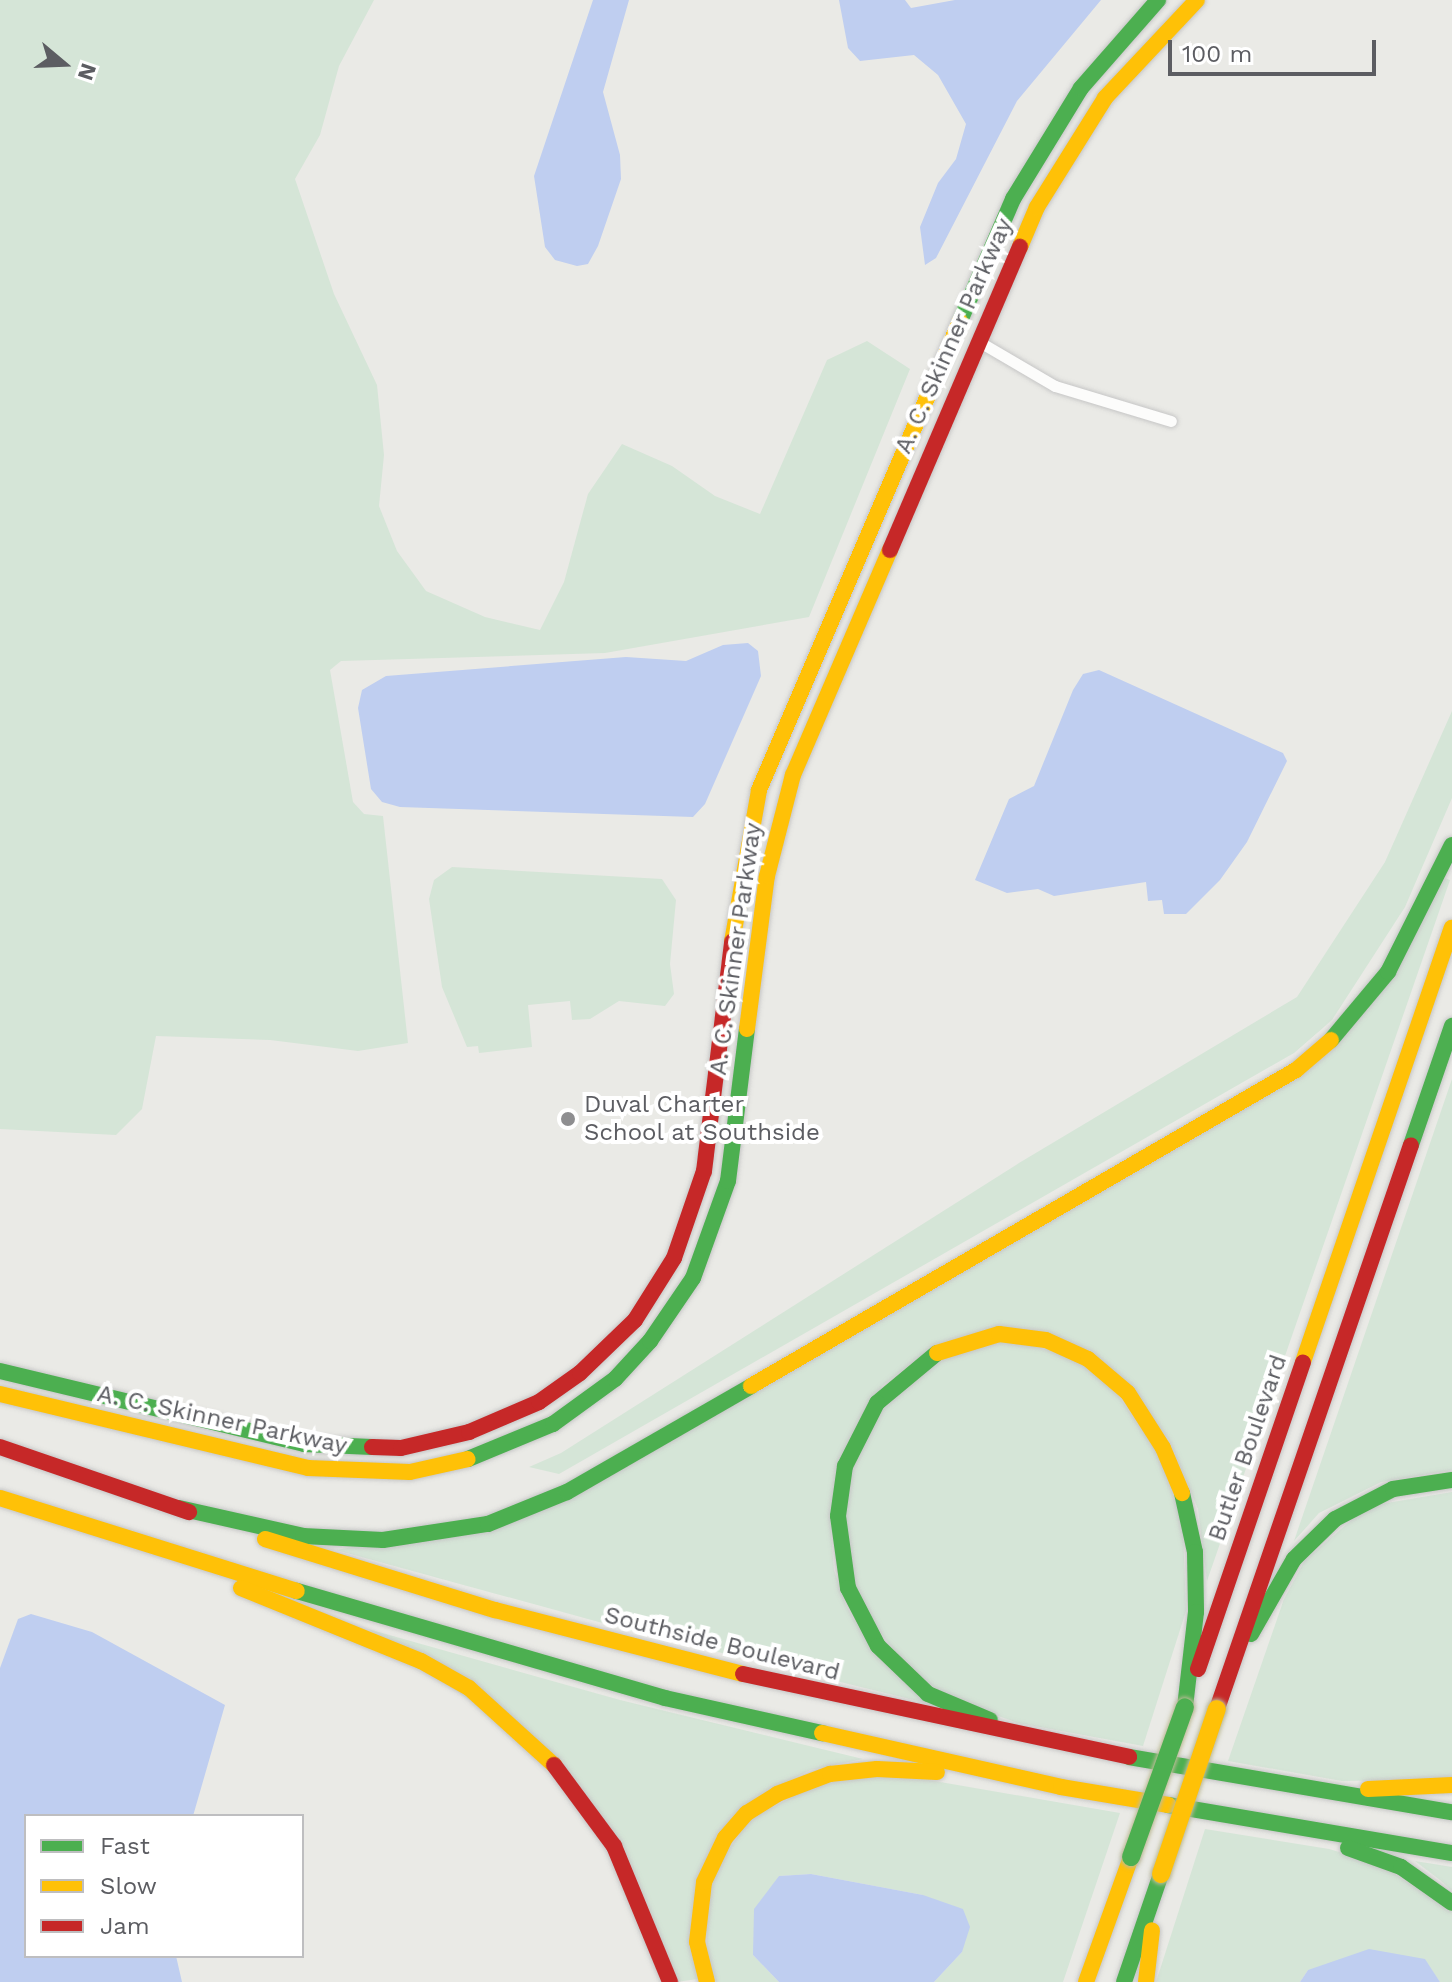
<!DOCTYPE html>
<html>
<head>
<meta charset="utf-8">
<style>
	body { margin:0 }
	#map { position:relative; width:1452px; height:1982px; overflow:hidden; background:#eaeae6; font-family:"Work Sans",sans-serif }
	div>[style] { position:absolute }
	.green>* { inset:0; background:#d5e5d7 }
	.water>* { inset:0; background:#bfcef0 }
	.roads { filter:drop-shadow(0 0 2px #c6c6c6) drop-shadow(0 0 2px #c6c6c6) }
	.street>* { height:11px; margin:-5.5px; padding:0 5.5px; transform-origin:5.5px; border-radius:5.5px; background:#fcfcfb }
	.fast>* { height:16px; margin:-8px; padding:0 8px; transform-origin:8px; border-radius:8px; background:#4caf50 }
	.slow>* { height:16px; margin:-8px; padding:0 8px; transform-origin:8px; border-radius:8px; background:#ffc107 }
	.jam>* { height:16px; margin:-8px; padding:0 8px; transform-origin:8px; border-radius:8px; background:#c62828 }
	.bridges { filter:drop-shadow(0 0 2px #bdbb98) drop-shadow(0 0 2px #bdbb98) }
	.fast-bridge>* { height:18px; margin:-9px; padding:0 9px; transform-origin:9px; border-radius:9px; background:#4caf50 }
	.slow-bridge>* { height:18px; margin:-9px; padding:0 9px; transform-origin:9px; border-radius:9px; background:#ffc107 }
	.dots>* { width:22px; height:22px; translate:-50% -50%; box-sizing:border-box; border:4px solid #fff; border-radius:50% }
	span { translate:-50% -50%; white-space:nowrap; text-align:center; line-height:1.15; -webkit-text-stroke:8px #fff; paint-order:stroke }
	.street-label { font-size:24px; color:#5c5d62 }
	.poi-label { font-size:24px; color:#5c5d62 }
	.left { translate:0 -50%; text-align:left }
	.legend { position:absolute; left:24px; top:1814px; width:280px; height:144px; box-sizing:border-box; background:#fff; border:2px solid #bebec0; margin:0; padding:10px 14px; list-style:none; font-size:24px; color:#5c5d62 }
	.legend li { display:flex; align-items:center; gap:16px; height:40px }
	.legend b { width:40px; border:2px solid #bebec0 }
	.north { position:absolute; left:24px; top:24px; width:80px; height:80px; -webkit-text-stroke:6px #fff; paint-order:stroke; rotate:109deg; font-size:22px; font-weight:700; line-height:32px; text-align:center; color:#5c5d62 }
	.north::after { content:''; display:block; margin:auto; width:28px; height:36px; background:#5c5d62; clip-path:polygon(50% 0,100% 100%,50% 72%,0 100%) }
	.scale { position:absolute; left:1168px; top:40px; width:208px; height:36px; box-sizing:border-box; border:4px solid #5c5d62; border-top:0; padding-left:10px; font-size:24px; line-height:28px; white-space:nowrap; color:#5c5d62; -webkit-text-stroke:6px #fff; paint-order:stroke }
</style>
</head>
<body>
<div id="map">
	<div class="green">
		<i style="clip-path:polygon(0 0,374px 0,339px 66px,320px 135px,295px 179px,334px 294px,377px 385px,384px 455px,379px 506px,397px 551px,426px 591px,485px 617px,540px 630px,564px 582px,588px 494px,622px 444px,672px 466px,715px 496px,760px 514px,827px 360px,867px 341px,910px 369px,809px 617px,605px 653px,341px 661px,330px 670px,353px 802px,364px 814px,383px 816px,408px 1043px,358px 1051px,270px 1040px,156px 1036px,142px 1109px,116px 1135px,0 1129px)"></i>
		<i style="clip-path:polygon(1452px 711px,1452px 798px,1405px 907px,1332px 1020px,1294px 1053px,559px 1474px,529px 1467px,561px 1453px,1019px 1163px,1297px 997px,1385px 862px)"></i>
		<i style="clip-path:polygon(452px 867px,662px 879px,676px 900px,670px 964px,674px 994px,665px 1006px,619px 1001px,590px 1019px,572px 1020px,570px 1001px,528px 1005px,532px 1047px,479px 1053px,478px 1046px,467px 1047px,442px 987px,429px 899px,434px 880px)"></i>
		<i style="clip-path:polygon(1445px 878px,1450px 880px,1207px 1581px,1198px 1509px,1168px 1438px,1063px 1339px,930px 1349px,882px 1386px,831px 1533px,834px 1570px,846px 1606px,869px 1644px,926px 1703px,628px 1630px,336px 1550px,526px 1517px,1335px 1043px)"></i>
		<i style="clip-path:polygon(1452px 1079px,1452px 1470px,1381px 1482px,1319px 1513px,1294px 1541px)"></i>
		<i style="clip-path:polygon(1004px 1339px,1066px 1354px,1110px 1384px,1166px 1464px,1183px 1529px,1186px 1611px,1143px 1746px,1018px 1723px,956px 1701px,912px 1673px,863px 1610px,842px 1538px,855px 1457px,873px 1419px,940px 1357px)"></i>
		<i style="clip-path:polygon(1452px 1492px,1452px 1779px,1342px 1781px,1228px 1761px,1284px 1599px,1305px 1560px,1355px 1517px,1381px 1504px)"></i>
		<i style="clip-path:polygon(368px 1629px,620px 1700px,863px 1759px,810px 1770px,768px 1792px,717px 1840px,698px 1979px,676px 1982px,566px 1768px)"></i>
		<i style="clip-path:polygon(894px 1774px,1120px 1813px,1063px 1982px,934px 1982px,962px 1952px,923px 1895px,811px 1874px,779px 1876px,753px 1955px,779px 1982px,716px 1982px,708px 1961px,705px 1907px,719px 1863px,751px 1818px,818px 1784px)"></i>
		<i style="clip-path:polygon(1205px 1829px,1329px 1849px,1380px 1864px,1452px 1912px,1452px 1982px,1440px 1982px,1424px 1959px,1308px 1970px,1300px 1982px,1156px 1982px)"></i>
		<i style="clip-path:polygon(1415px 1861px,1452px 1867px,1452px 1891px,1440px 1880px)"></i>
	</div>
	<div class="water">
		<i style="clip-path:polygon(593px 0,629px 0,603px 92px,620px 155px,621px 179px,598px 246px,588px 264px,577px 266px,555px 260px,545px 247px,534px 176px)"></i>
		<i style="clip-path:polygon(839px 0,905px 0,911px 8px,955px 0,1101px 0,1017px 101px,936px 258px,925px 265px,920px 227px,938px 183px,956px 159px,966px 124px,938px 75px,914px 55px,860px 61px,848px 48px)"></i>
		<i style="clip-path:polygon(748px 643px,758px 651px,761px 676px,705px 804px,693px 817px,400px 807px,382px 802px,371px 789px,358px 708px,362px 690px,386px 676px,626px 657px,686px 661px,723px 645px)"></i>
		<i style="clip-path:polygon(1099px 670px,1283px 753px,1287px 761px,1247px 842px,1220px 880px,1186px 914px,1164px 914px,1162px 900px,1148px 901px,1146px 882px,1054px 896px,1038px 889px,1007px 893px,975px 880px,1009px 799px,1034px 786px,1073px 690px,1083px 674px)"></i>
		<i style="clip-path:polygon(31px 1614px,92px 1632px,225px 1705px,193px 1816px,26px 1816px,26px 1956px,176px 1956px,182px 1982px,0 1982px,0 1668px,18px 1619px)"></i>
		<i style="clip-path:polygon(811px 1874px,923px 1895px,963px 1909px,970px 1927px,962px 1952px,934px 1982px,779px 1982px,753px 1955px,754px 1909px,779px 1876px)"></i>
		<i style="clip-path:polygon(1369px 1949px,1425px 1959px,1440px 1982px,1300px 1982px,1308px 1970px)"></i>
	</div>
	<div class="roads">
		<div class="street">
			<i style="left:978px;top:341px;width:89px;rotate:30.3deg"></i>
			<i style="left:1055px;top:386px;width:121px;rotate:16.8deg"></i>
		</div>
		<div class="fast">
			<i style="left:960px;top:321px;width:133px;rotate:-66.5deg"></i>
			<i style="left:1013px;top:199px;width:130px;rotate:-58.5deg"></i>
			<i style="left:1081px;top:88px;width:117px;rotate:-48.8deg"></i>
			<i style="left:1331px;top:1040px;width:89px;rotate:-50deg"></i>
			<i style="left:1388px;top:972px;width:142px;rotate:-63.3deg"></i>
			<i style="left:1411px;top:1145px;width:126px;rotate:-71deg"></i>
			<i style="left:937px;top:1353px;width:78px;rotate:140.2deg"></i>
			<i style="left:877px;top:1403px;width:71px;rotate:116.9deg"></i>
			<i style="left:845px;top:1466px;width:50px;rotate:98deg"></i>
			<i style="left:838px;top:1516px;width:73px;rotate:82.1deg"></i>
			<i style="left:848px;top:1588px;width:65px;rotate:62.7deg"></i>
			<i style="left:878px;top:1646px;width:69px;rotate:43.8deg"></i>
			<i style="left:928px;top:1694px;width:67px;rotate:22.8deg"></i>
			<i style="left:0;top:1371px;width:313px;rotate:13.5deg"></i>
			<i style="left:304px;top:1444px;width:68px;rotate:2.5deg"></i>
			<i style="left:468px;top:1459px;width:92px;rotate:-22.4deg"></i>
			<i style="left:553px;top:1424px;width:77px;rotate:-36deg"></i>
			<i style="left:615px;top:1379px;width:52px;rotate:-47.4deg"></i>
			<i style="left:650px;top:1341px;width:76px;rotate:-55.7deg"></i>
			<i style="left:693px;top:1278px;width:103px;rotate:-70.2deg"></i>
			<i style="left:728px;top:1181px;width:153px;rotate:-82.9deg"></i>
			<i style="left:1182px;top:1493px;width:60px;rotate:77.6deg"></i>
			<i style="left:1195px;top:1552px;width:60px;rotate:89deg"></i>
			<i style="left:1196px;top:1612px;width:96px;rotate:96.6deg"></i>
			<i style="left:179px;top:1508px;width:127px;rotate:12.7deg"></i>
			<i style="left:303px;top:1536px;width:80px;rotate:2.9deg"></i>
			<i style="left:383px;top:1540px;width:106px;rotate:-8.7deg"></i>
			<i style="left:488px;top:1524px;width:85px;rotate:-22.1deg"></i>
			<i style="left:567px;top:1492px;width:212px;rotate:-29.9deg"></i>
			<i style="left:297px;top:1591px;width:383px;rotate:16.2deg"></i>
			<i style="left:665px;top:1698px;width:161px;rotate:12.6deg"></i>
			<i style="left:1251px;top:1634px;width:86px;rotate:-60.2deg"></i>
			<i style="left:1294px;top:1559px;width:57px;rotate:-44.3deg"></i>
			<i style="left:1335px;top:1519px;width:65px;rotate:-27.3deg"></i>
			<i style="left:1393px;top:1489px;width:60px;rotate:-8.7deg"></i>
			<i style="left:1129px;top:1757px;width:328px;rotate:9.7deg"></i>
			<i style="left:1168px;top:1805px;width:288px;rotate:9.6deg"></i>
			<i style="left:1348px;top:1848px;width:56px;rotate:19.7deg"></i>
			<i style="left:1401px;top:1867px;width:62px;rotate:35.2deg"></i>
			<i style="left:1124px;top:1982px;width:114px;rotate:-71.1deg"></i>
		</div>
		<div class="slow">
			<i style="left:1020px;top:247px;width:43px;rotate:-67deg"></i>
			<i style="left:1037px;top:207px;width:128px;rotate:-58deg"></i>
			<i style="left:1105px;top:98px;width:134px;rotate:-46.8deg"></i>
			<i style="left:732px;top:942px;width:154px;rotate:-79.9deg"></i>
			<i style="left:759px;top:790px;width:510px;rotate:-66.8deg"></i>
			<i style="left:747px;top:1029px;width:154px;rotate:-82.6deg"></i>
			<i style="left:767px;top:876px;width:104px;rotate:-75.6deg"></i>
			<i style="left:793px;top:775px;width:245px;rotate:-66.7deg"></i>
			<i style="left:937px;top:1353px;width:65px;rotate:-17deg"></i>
			<i style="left:999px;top:1334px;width:47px;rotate:7.3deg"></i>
			<i style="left:1046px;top:1340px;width:46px;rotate:24.3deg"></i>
			<i style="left:1088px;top:1359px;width:52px;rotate:40.4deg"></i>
			<i style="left:1128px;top:1393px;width:65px;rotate:57.5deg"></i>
			<i style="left:1163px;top:1448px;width:49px;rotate:67.1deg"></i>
			<i style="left:1303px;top:1362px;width:459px;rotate:-71.1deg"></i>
			<i style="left:751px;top:1386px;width:630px;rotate:-30.11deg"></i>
			<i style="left:1296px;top:1070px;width:46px;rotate:-40.6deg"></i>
			<i style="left:0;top:1394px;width:317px;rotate:13.5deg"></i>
			<i style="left:308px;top:1468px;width:102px;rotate:2.2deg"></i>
			<i style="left:410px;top:1472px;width:59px;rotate:-12.6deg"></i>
			<i style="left:0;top:1498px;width:311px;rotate:17.4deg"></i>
			<i style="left:265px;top:1539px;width:241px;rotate:17.2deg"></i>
			<i style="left:495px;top:1610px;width:256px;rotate:14.5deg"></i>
			<i style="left:241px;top:1588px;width:194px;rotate:22.1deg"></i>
			<i style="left:421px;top:1661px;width:55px;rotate:29.4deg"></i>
			<i style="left:469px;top:1688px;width:115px;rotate:42.2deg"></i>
			<i style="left:822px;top:1733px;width:245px;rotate:12.7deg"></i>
			<i style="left:1061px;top:1787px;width:109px;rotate:9.5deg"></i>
			<i style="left:1368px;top:1789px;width:84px;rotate:-2.7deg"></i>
			<i style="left:707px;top:1982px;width:41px;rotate:-104deg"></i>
			<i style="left:697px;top:1942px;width:60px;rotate:-83.3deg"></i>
			<i style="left:704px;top:1882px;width:49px;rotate:-64.5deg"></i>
			<i style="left:725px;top:1838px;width:33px;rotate:-49deg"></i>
			<i style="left:747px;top:1813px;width:36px;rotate:-32deg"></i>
			<i style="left:777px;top:1794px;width:57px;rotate:-20.7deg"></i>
			<i style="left:830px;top:1774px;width:47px;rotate:-6.1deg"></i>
			<i style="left:877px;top:1769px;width:60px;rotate:2.9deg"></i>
			<i style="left:1086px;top:1982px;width:133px;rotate:-70.2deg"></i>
			<i style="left:1146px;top:1982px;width:52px;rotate:-83.4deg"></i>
		</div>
		<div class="jam">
			<i style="left:890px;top:550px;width:330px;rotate:-66.8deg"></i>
			<i style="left:0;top:1447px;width:200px;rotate:19deg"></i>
			<i style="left:372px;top:1447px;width:29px;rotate:2deg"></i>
			<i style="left:401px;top:1448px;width:70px;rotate:-13.2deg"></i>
			<i style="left:469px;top:1432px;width:76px;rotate:-23.2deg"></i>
			<i style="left:539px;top:1402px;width:50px;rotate:-35.3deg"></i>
			<i style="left:580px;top:1373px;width:76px;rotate:-43.9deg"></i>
			<i style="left:635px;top:1320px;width:73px;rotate:-57.8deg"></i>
			<i style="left:674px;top:1258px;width:92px;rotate:-71deg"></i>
			<i style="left:704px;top:1171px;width:231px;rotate:-83deg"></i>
			<i style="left:1198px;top:1669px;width:324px;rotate:-71.1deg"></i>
			<i style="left:743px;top:1674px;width:395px;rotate:12.1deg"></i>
			<i style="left:1217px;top:1709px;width:596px;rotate:-71.02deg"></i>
			<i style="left:554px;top:1765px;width:101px;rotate:53.5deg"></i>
			<i style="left:614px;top:1846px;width:147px;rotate:67.6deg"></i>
		</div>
	</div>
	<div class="bridges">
		<div class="fast-bridge">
			<i style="left:1131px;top:1857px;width:159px;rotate:-70.2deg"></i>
		</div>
		<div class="slow-bridge">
			<i style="left:1161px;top:1874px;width:174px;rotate:-71.3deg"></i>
		</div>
	</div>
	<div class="dots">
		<i style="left:568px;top:1119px;background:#8e8e90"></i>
	</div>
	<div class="street-label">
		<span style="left:954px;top:336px;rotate:-66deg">A. C. Skinner Parkway</span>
		<span style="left:736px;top:949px;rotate:-82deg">A. C. Skinner Parkway</span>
		<span style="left:222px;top:1420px;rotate:12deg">A. C. Skinner Parkway</span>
		<span style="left:1248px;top:1448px;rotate:-71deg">Butler Boulevard</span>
		<span style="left:722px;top:1644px;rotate:14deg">Southside Boulevard</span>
	</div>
	<div class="poi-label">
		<span class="left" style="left:584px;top:1119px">Duval Charter<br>School at Southside</span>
	</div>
	<ul class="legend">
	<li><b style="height:10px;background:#4caf50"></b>Fast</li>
	<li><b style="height:10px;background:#ffc107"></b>Slow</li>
	<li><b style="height:10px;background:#c62828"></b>Jam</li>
	</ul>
	<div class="north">N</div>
	<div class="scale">100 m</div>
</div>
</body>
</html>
